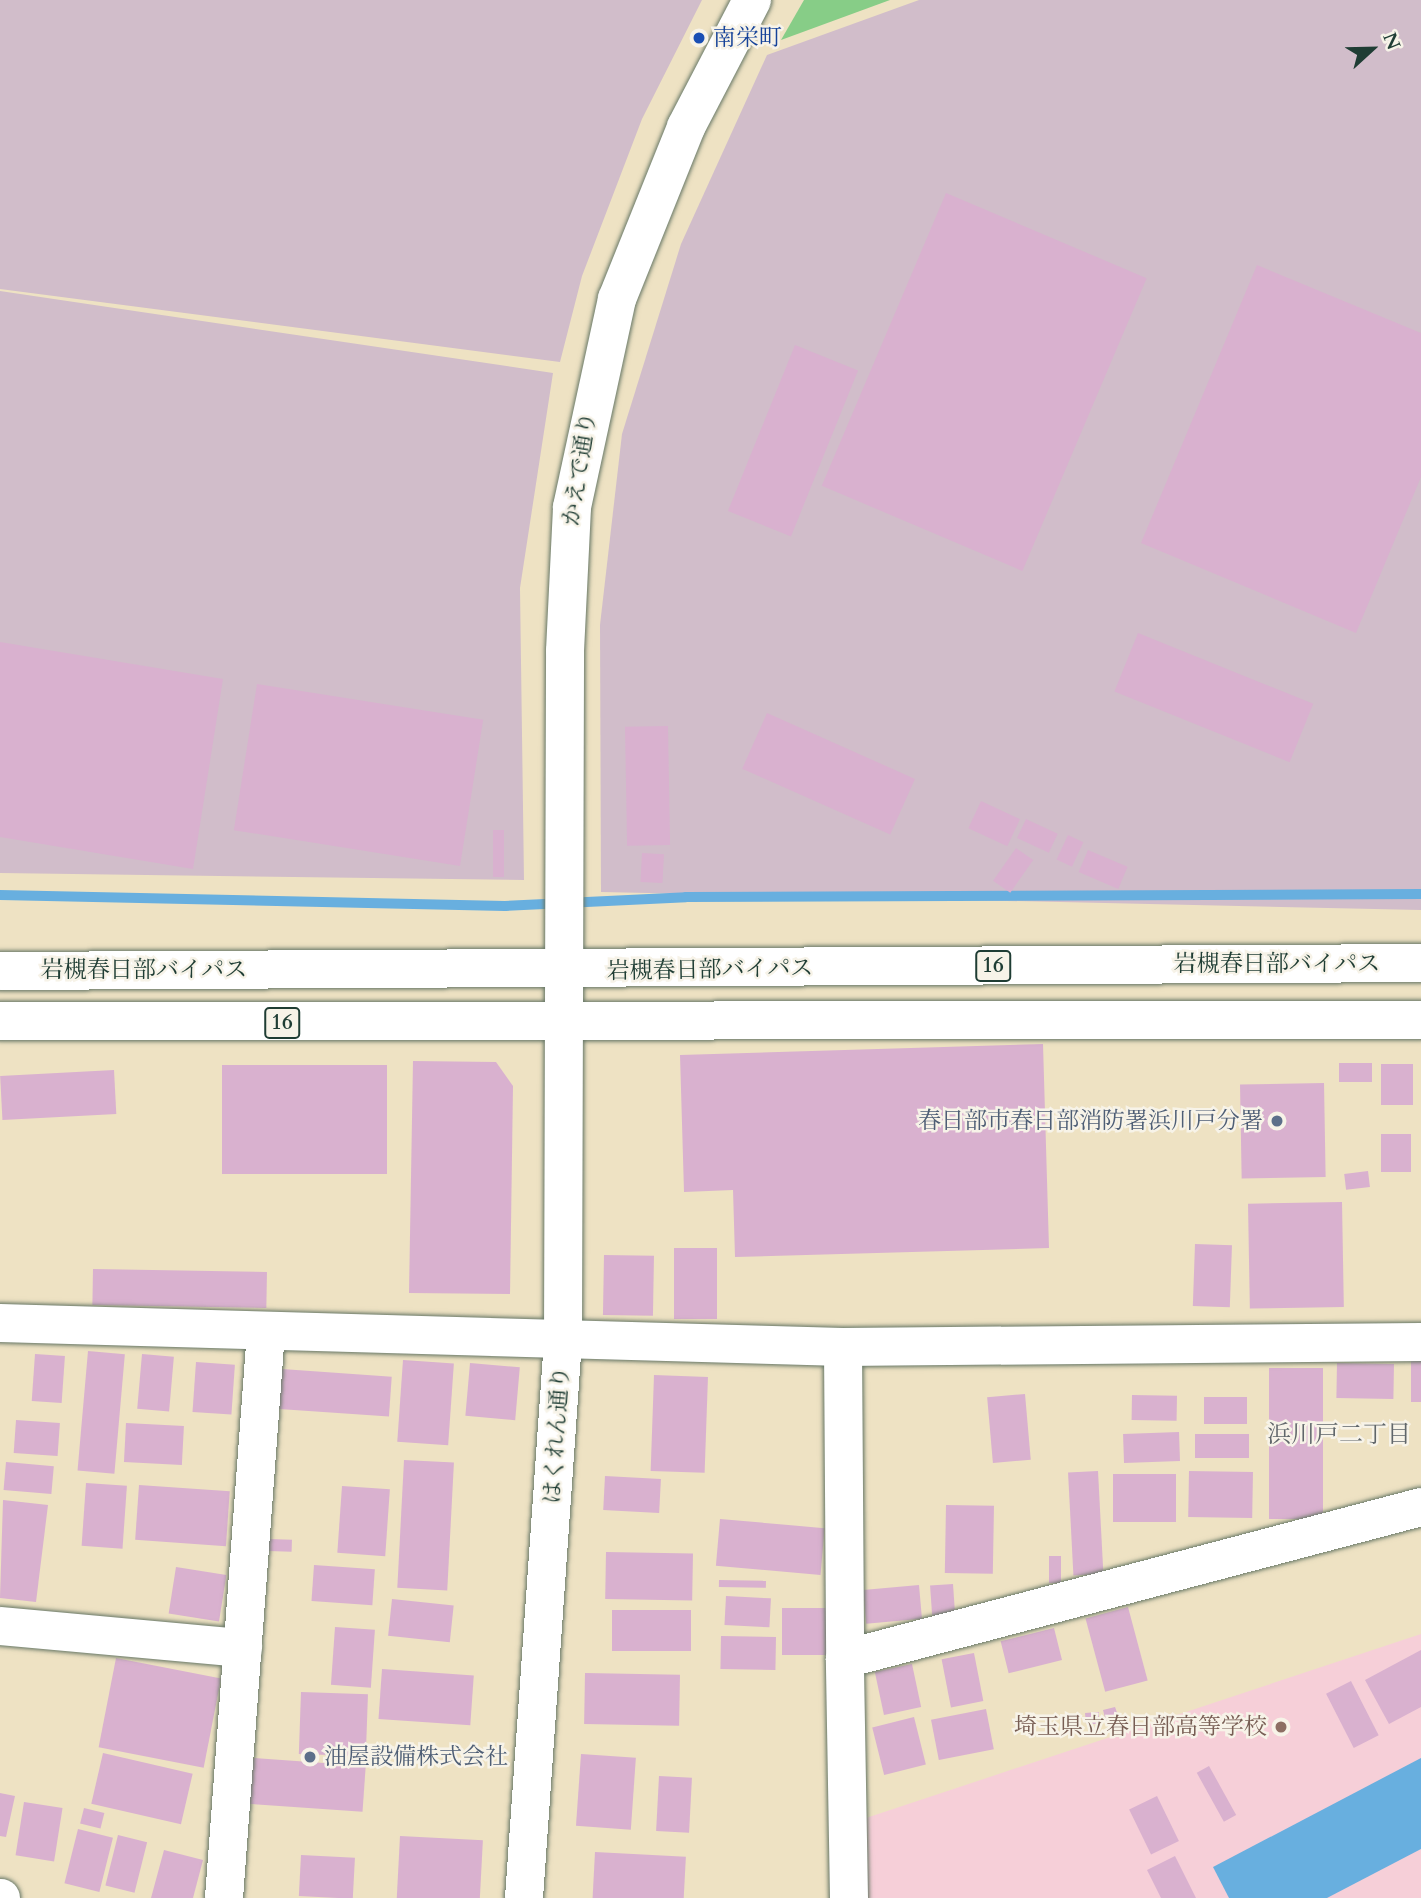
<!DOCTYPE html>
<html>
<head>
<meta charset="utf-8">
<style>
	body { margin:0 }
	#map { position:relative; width:1421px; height:1898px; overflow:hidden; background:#eee2c3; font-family:Cardo,"Noto Serif JP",serif }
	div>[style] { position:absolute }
	.built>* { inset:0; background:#f6cfd8 }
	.industrial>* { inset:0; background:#d1bdca }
	.green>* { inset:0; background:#87cd87 }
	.water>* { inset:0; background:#68afdf }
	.stream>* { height:10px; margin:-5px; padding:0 5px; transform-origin:5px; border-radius:5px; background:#68afdf }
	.building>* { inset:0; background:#d9b1cf; transform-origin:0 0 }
	.roads { filter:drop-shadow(0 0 2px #677766) drop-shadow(0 0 2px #677766) }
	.street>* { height:38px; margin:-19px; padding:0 19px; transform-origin:19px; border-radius:19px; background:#fff }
	.secondary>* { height:38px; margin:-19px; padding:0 19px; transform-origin:19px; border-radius:19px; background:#fff }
	.highway>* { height:38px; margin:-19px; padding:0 19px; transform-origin:19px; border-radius:19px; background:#fff }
	.dots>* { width:19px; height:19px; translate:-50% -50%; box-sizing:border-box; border:4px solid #f7f3e8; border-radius:50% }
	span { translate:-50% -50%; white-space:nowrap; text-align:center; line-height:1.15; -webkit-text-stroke:5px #f7f3e8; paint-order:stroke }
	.shield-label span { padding:2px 5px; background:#f7f3e8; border:2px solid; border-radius:5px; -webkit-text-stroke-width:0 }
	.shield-label { font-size:21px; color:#1f3d34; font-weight:700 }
	.transit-label { font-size:23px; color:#164399 }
	.left { translate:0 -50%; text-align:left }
	.street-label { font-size:23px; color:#1f3d34 }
	.service-label { font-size:23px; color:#4e5e75 }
	.right { translate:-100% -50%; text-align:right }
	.education-label { font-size:23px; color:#785e54 }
	.neighbourhood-label { font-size:24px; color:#60666a }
	.north { position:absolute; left:1337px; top:14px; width:70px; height:70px; -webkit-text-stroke:5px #f7f3e8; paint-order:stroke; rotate:68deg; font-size:19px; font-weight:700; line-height:28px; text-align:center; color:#1f3d34 }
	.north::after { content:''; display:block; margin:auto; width:24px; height:32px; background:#1f3d34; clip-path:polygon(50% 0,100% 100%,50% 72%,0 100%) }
</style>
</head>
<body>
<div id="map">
	<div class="built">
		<i style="clip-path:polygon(1421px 1634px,1421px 1898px,861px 1898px,860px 1820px)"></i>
	</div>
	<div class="industrial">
		<i style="clip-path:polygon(0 0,702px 0,642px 119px,582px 276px,560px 362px,0 289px)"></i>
		<i style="clip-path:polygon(919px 0,1421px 0,1421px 910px,601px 892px,600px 625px,622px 434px,681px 244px,767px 55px)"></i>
		<i style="clip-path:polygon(0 291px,553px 373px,520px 588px,524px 880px,0 873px)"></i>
	</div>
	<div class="green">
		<i style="clip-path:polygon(804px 0,890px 0,781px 40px)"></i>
	</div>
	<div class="water">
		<i style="clip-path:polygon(1421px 1758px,1421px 1849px,1327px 1898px,1229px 1898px,1213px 1867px)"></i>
	</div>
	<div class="stream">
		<i style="left:0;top:895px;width:505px;rotate:1.25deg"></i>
		<i style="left:505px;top:906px;width:181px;rotate:-2.8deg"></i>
		<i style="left:686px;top:897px;width:735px;rotate:-0.23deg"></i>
	</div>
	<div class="building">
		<i style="left:946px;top:193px;width:218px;height:318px;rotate:23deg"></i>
		<i style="clip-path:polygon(1257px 265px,1421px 333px,1421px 477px,1356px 633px,1141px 543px)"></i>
		<i style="left:795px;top:345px;width:68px;height:179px;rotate:22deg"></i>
		<i style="left:1138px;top:633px;width:189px;height:63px;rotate:22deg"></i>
		<i style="clip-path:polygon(0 642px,223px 679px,193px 869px,0 837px)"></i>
		<i style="left:257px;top:684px;width:229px;height:148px;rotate:9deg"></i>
		<i style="left:767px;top:713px;width:162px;height:61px;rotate:24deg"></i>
		<i style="left:668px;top:726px;width:119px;height:43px;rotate:89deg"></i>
		<i style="left:981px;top:801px;width:43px;height:30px;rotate:25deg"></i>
		<i style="left:1026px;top:819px;width:35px;height:21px;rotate:25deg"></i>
		<i style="left:493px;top:830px;width:11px;height:47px"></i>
		<i style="left:1068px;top:835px;width:17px;height:27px;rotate:25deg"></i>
		<i style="left:1016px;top:848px;width:21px;height:40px;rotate:35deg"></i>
		<i style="left:1088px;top:850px;width:43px;height:24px;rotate:23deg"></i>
		<i style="left:642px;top:853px;width:22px;height:29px;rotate:3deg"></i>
		<i style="clip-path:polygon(1043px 1044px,1049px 1248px,735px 1257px,733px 1190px,684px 1192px,680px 1055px)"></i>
		<i style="clip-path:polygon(413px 1061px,496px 1062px,513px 1086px,510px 1294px,409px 1293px)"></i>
		<i style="left:1339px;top:1063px;width:33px;height:19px"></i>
		<i style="left:1381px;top:1064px;width:32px;height:41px"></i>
		<i style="left:387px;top:1065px;width:109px;height:165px;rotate:90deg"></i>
		<i style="left:114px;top:1070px;width:44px;height:114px;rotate:87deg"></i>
		<i style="left:1324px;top:1083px;width:94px;height:84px;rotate:89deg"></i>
		<i style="left:1381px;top:1134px;width:30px;height:38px"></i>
		<i style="left:1368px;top:1171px;width:16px;height:24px;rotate:83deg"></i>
		<i style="left:1342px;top:1202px;width:105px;height:94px;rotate:89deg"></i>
		<i style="left:1195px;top:1244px;width:37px;height:62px;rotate:2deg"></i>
		<i style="left:674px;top:1248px;width:43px;height:71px"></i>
		<i style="left:604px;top:1255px;width:50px;height:60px;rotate:1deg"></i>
		<i style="left:93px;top:1269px;width:174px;height:36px;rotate:1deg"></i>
		<i style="left:88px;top:1351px;width:37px;height:120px;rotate:5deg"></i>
		<i style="left:35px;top:1354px;width:30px;height:47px;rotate:4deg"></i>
		<i style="left:142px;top:1354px;width:32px;height:55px;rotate:5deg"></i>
		<i style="left:403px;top:1360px;width:51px;height:82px;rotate:4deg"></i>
		<i style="left:1411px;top:1361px;width:10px;height:41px"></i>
		<i style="left:196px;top:1362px;width:39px;height:50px;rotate:4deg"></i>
		<i style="left:470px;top:1363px;width:50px;height:53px;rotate:5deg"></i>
		<i style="left:1337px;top:1363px;width:57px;height:35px;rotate:1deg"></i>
		<i style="left:1269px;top:1368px;width:54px;height:151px"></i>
		<i style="left:282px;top:1369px;width:110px;height:40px;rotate:4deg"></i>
		<i style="left:654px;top:1375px;width:54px;height:96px;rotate:2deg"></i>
		<i style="left:1025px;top:1394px;width:66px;height:38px;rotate:85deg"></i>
		<i style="left:1132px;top:1395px;width:45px;height:25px;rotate:1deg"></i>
		<i style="left:1204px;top:1397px;width:43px;height:27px"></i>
		<i style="left:16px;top:1420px;width:44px;height:33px;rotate:4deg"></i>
		<i style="left:126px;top:1423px;width:58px;height:39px;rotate:3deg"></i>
		<i style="left:1179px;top:1432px;width:29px;height:56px;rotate:88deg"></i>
		<i style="left:1249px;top:1434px;width:24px;height:54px;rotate:90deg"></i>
		<i style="left:404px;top:1460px;width:50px;height:128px;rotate:3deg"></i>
		<i style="left:6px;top:1462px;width:48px;height:28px;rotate:5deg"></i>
		<i style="left:1098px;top:1471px;width:103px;height:30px;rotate:87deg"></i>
		<i style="left:1189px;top:1471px;width:64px;height:46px;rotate:1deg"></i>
		<i style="left:1113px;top:1474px;width:63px;height:48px"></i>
		<i style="left:605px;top:1476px;width:56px;height:34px;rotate:3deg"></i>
		<i style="left:86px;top:1483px;width:41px;height:63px;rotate:4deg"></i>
		<i style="left:139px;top:1485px;width:91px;height:55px;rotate:4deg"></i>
		<i style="left:342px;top:1486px;width:48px;height:67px;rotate:4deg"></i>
		<i style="clip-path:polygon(3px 1500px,48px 1505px,36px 1602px,0 1598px)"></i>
		<i style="left:946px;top:1505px;width:48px;height:68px;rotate:1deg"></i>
		<i style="left:720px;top:1519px;width:105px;height:47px;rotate:5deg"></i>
		<i style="left:269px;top:1539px;width:23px;height:12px;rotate:2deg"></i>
		<i style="left:606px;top:1552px;width:87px;height:47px;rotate:1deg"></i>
		<i style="left:1049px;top:1556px;width:12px;height:27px"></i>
		<i style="left:314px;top:1565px;width:61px;height:36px;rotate:4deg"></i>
		<i style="left:176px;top:1567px;width:51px;height:47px;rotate:9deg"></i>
		<i style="left:719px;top:1580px;width:47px;height:7px;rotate:1deg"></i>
		<i style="left:953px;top:1584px;width:30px;height:23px;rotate:86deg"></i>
		<i style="left:919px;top:1585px;width:34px;height:56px;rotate:85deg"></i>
		<i style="left:726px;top:1596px;width:45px;height:29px;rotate:3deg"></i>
		<i style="left:392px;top:1599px;width:62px;height:37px;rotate:6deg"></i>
		<i style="left:1128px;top:1607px;width:76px;height:44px;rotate:75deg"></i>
		<i style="left:782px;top:1608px;width:45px;height:47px"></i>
		<i style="left:612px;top:1610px;width:79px;height:41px"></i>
		<i style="left:335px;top:1627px;width:40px;height:58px;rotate:4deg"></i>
		<i style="left:1054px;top:1628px;width:33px;height:55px;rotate:76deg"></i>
		<i style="left:721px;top:1636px;width:55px;height:33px;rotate:1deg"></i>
		<i style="clip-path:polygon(1421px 1650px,1421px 1707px,1389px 1724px,1365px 1680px)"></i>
		<i style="left:974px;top:1653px;width:49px;height:33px;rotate:79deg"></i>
		<i style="left:116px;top:1658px;width:107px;height:91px;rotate:11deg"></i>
		<i style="left:912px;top:1664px;width:44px;height:38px;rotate:78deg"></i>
		<i style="left:382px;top:1669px;width:92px;height:50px;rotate:4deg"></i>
		<i style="left:585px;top:1673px;width:95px;height:51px;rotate:1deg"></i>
		<i style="left:1351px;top:1681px;width:61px;height:28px;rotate:63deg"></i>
		<i style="left:301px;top:1692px;width:67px;height:62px;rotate:2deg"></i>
		<i style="clip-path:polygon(1115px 1707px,1119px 1718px,1106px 1722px,1103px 1710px)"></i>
		<i style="left:986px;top:1709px;width:41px;height:56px;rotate:79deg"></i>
		<i style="clip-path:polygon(1099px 1712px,1099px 1724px,1086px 1724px,1085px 1713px)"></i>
		<i style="left:914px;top:1717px;width:49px;height:43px;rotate:76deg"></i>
		<i style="left:103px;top:1753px;width:92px;height:52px;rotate:13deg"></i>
		<i style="left:581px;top:1754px;width:55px;height:72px;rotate:4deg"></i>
		<i style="left:253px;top:1758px;width:113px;height:46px;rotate:4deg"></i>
		<i style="left:1209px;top:1766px;width:56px;height:14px;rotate:61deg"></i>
		<i style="left:659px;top:1776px;width:33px;height:55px;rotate:3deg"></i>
		<i style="clip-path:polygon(0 1793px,15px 1796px,6px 1837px,0 1836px)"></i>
		<i style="left:1157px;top:1796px;width:50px;height:31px;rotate:64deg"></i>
		<i style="left:24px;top:1802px;width:39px;height:54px;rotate:9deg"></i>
		<i style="left:84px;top:1808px;width:21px;height:16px;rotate:14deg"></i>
		<i style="left:78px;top:1829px;width:36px;height:56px;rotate:14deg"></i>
		<i style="left:118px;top:1835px;width:30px;height:52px;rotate:14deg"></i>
		<i style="left:400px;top:1836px;width:83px;height:62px;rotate:3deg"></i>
		<i style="clip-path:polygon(164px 1850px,203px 1860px,193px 1898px,151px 1898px)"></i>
		<i style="left:595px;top:1852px;width:91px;height:46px;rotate:3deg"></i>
		<i style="left:301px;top:1855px;width:54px;height:41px;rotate:3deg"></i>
		<i style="clip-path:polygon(1175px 1856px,1196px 1898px,1161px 1898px,1147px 1870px)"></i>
	</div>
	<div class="roads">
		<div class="street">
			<i style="left:0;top:1323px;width:843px;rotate:1.63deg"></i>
			<i style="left:843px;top:1347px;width:578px;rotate:-0.5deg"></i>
			<i style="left:843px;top:1347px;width:312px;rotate:89.6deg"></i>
			<i style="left:0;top:1626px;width:244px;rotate:5.2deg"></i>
			<i style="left:0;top:1898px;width:1px"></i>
			<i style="left:224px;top:1898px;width:568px;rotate:-85.76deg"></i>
			<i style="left:849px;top:1898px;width:239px;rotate:-91deg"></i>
			<i style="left:845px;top:1659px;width:596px;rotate:-14.78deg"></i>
		</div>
		<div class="secondary">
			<i style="left:524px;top:1898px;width:559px;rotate:-86deg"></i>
			<i style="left:563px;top:1340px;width:689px;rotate:-89.83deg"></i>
			<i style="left:565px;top:651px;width:144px;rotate:-87.2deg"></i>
			<i style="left:572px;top:507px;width:213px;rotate:-77.8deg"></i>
			<i style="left:617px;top:299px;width:185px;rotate:-68.1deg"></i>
			<i style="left:686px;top:127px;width:143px;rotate:-62.5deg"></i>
		</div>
		<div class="highway">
			<i style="left:0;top:971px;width:1421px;rotate:-0.32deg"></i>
			<i style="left:0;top:1021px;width:1421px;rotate:-0.04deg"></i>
		</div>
	</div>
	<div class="dots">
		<i style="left:699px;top:38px;background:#1a4fb4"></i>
		<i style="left:1277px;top:1121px;background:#5c6f8a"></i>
		<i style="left:1281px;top:1727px;background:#8d6e63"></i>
		<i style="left:310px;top:1757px;background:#5c6f8a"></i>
	</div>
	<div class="shield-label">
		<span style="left:993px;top:966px">16</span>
		<span style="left:282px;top:1023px">16</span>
	</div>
	<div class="transit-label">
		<span class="left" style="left:713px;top:38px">南栄町</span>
	</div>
	<div class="street-label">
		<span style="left:580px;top:469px;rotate:-81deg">かえで通り</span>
		<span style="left:1277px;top:964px">岩槻春日部バイパス</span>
		<span style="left:144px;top:970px">岩槻春日部バイパス</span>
		<span style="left:710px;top:970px;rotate:-1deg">岩槻春日部バイパス</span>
		<span style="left:557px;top:1435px;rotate:-86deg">はくれん通り</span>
	</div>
	<div class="service-label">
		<span class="right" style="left:1263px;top:1121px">春日部市春日部消防署浜川戸分署</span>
		<span class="left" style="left:324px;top:1757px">油屋設備株式会社</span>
	</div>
	<div class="education-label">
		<span class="right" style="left:1267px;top:1727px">埼玉県立春日部高等学校</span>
	</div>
	<div class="neighbourhood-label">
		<span style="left:1339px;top:1435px">浜川戸二丁目</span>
	</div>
	<div class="north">N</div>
</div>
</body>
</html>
